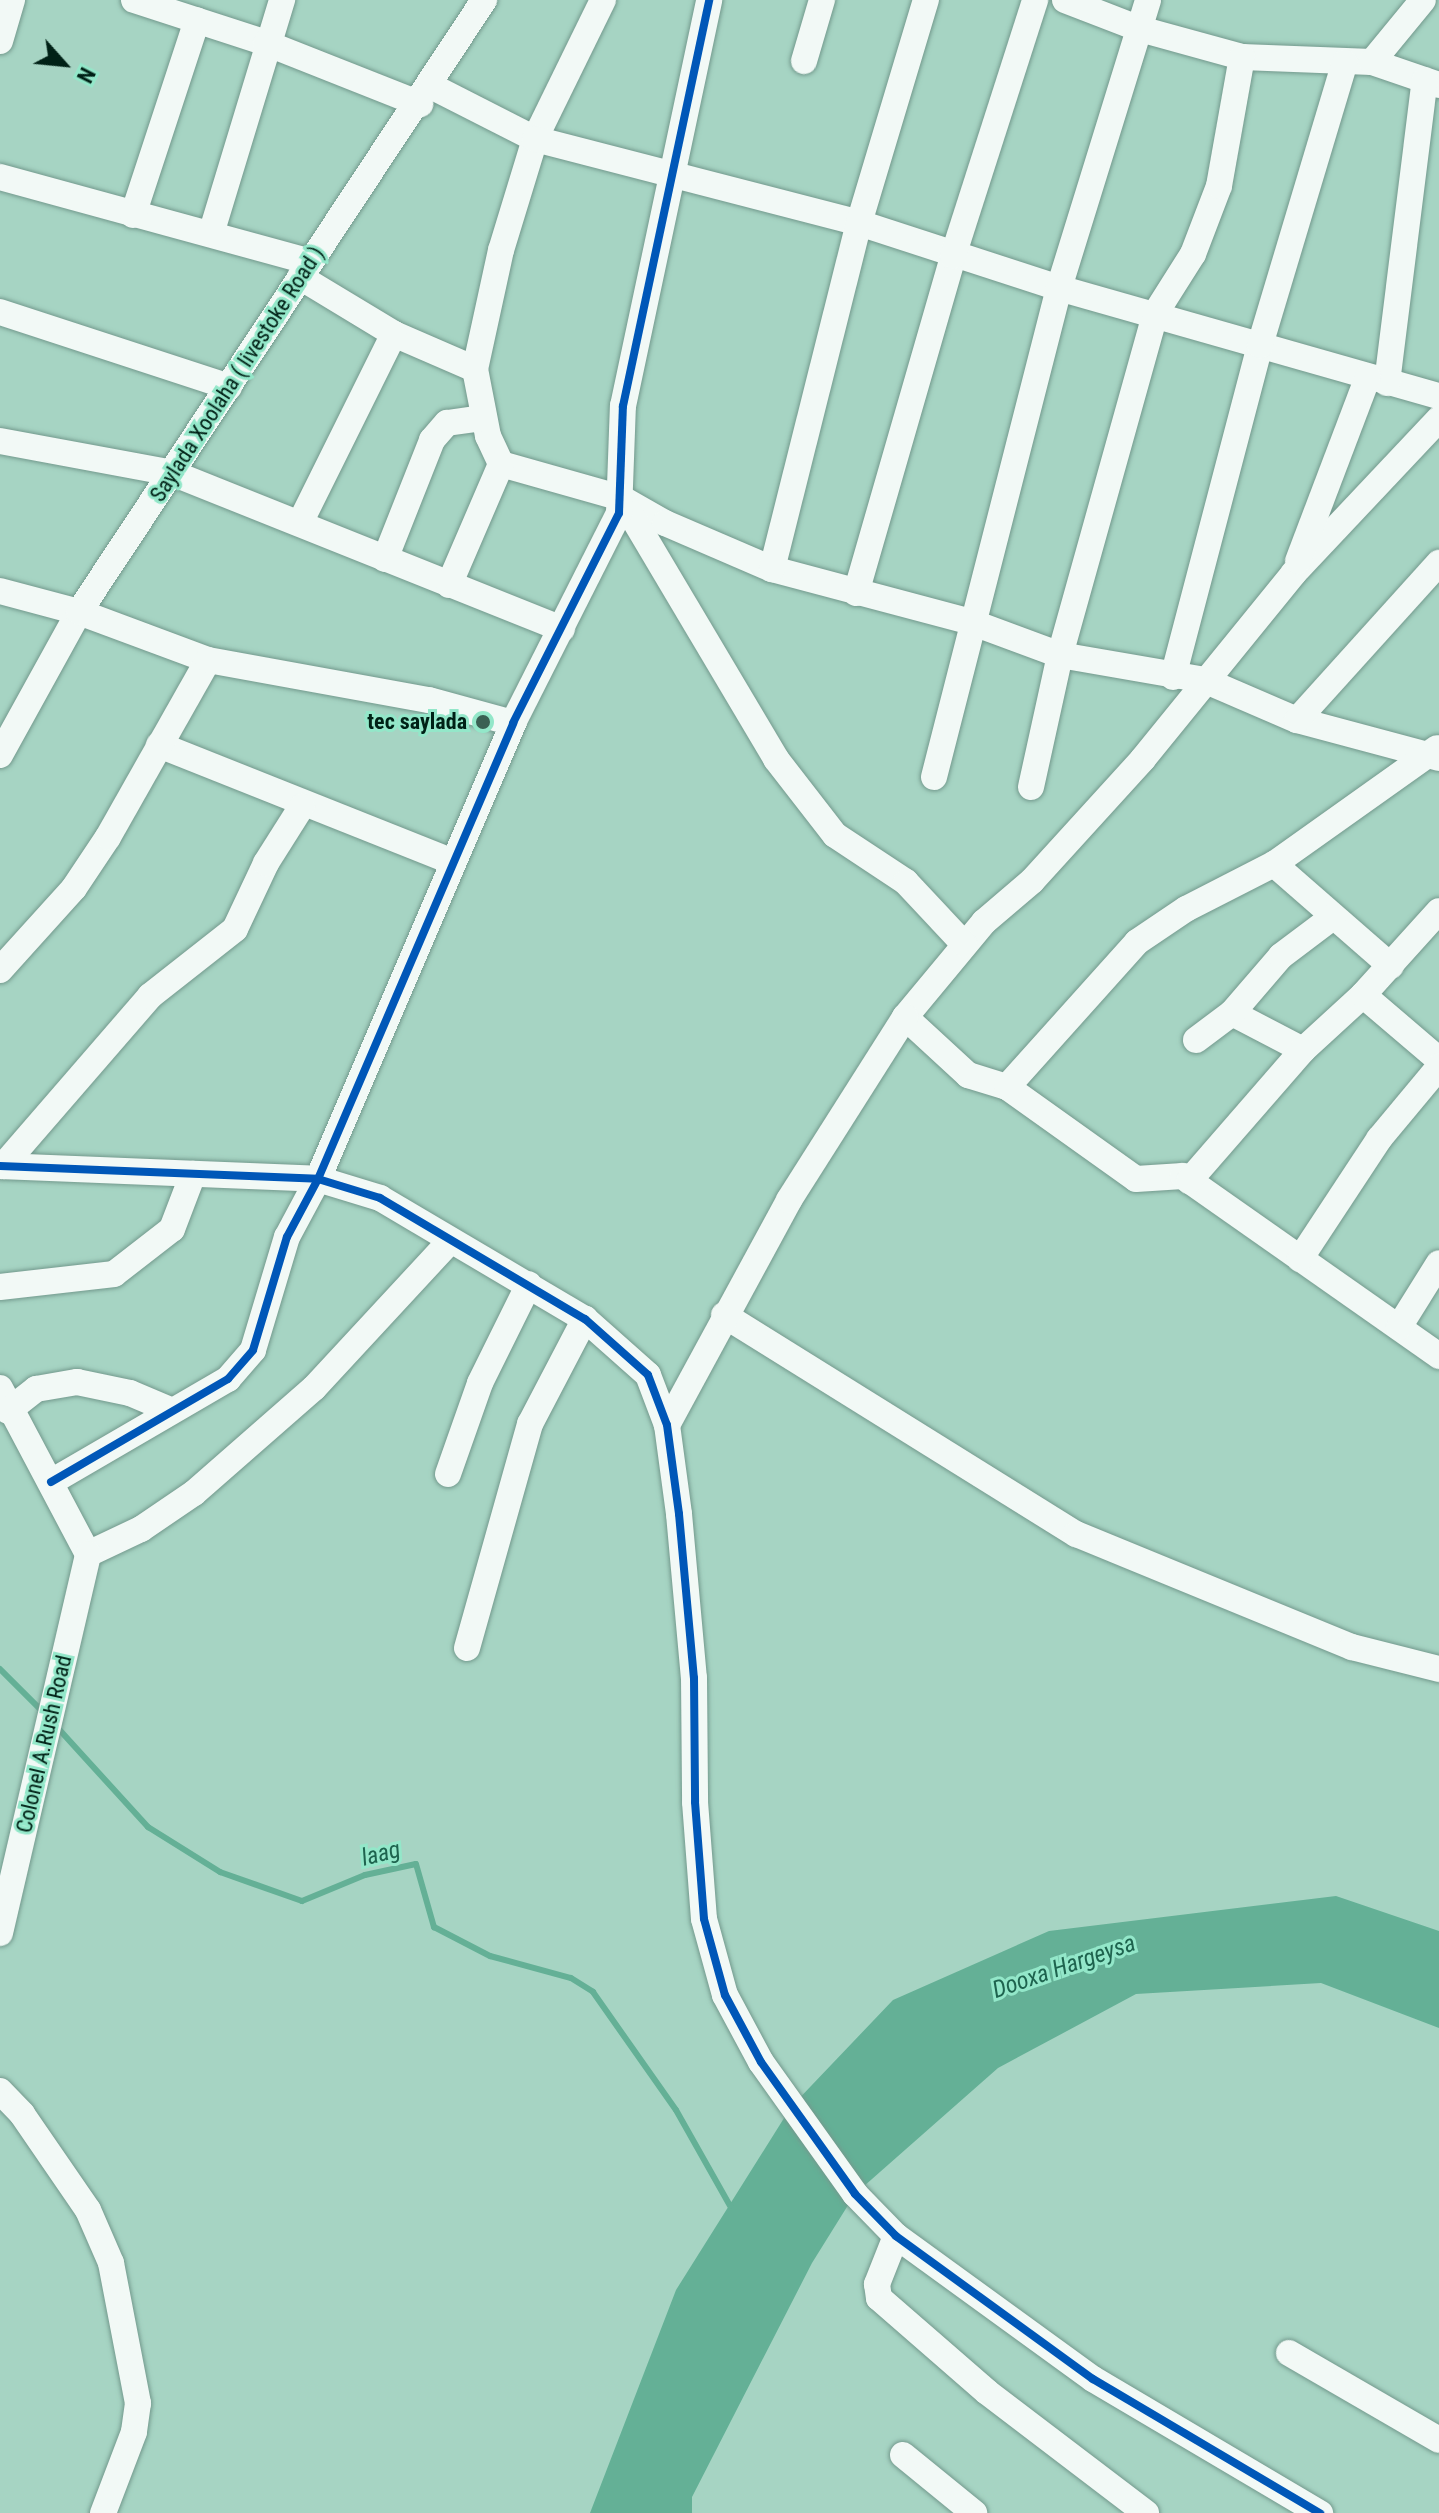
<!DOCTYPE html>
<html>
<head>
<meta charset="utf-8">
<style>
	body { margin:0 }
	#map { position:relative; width:1439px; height:2513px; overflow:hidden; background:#a6d4c3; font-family:"Roboto Condensed",sans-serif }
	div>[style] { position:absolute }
	.water>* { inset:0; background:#64b096 }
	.stream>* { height:6px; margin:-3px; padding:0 3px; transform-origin:3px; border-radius:3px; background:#64b096 }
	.roads { filter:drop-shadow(0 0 2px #73998d) drop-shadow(0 0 2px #73998d) }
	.minor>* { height:26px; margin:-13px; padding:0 13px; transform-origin:13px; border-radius:13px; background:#f2f9f6 }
	.cycleway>* { height:8px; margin:-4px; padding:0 4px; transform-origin:4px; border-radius:4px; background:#0057b8 }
	.dots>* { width:22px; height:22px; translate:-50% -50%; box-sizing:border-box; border:4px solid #93e7c9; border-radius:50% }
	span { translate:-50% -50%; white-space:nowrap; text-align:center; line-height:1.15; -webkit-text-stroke:6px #93e7c9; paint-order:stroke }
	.street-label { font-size:22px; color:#002116 }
	.poi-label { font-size:22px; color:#002116; font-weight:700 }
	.right { translate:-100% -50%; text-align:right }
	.water-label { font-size:24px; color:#1e634e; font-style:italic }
	.north { position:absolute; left:24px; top:24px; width:80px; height:80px; -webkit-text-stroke:6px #93e7c9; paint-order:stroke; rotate:117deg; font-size:22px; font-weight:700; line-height:32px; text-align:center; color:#002116 }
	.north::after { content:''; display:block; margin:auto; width:28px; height:36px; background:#002116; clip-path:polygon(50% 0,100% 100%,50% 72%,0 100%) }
</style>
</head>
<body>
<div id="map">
	<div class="water">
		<i style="clip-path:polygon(1336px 1896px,1439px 1931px,1439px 2028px,1321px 1983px,1136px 1994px,998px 2068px,855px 2194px,812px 2263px,692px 2497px,692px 2513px,590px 2513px,676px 2290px,791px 2107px,893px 2000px,1049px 1931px)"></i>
	</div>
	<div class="stream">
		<i style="left:0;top:1669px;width:61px;rotate:45deg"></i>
		<i style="left:56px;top:1726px;width:137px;rotate:47.7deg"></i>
		<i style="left:148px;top:1827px;width:85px;rotate:32deg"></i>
		<i style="left:220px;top:1872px;width:87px;rotate:19.5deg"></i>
		<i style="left:302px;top:1901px;width:68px;rotate:-22.4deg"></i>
		<i style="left:365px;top:1875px;width:52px;rotate:-12.2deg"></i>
		<i style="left:416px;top:1864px;width:66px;rotate:74.1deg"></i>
		<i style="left:434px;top:1927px;width:63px;rotate:27.4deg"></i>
		<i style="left:490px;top:1956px;width:84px;rotate:15.2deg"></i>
		<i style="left:571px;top:1978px;width:26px;rotate:32deg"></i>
		<i style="left:593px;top:1992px;width:144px;rotate:54.9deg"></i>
		<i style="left:676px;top:2110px;width:110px;rotate:60.6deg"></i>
	</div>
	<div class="roads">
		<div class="minor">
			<i style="left:134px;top:0;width:139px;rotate:18deg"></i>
			<i style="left:266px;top:43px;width:166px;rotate:21.6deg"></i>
			<i style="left:603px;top:0;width:155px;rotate:116.1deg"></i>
			<i style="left:535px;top:139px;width:116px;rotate:107deg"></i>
			<i style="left:501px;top:250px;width:122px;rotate:102.3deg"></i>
			<i style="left:475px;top:369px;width:68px;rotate:79deg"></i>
			<i style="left:488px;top:436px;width:31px;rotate:65deg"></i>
			<i style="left:501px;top:464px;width:125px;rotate:15.8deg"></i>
			<i style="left:621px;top:498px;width:51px;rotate:29.6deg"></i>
			<i style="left:665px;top:523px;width:116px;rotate:23.3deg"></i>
			<i style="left:772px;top:569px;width:206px;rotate:14.9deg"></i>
			<i style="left:971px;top:622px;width:95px;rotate:20.3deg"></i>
			<i style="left:1060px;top:655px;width:146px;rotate:9.8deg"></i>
			<i style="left:1204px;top:680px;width:101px;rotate:23.3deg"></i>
			<i style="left:1297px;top:720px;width:147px;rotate:15deg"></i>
			<i style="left:1065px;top:0;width:80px;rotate:21.1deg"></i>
			<i style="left:1140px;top:29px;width:106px;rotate:15.4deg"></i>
			<i style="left:1242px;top:57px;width:130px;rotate:2.2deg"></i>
			<i style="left:1372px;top:62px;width:71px;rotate:18.9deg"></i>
			<i style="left:0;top:41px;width:43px;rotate:-73.7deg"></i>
			<i style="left:804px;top:61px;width:64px;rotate:-73.6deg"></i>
			<i style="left:1372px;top:62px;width:80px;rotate:-50.6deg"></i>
			<i style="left:431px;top:86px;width:117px;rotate:27deg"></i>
			<i style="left:535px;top:139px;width:335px;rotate:14.5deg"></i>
			<i style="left:859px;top:223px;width:210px;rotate:18deg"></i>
			<i style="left:1059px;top:288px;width:395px;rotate:15.9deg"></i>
			<i style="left:0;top:177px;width:321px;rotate:15.3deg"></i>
			<i style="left:133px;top:215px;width:205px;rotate:-71.8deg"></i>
			<i style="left:211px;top:234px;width:245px;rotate:-73.1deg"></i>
			<i style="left:300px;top:277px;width:110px;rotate:31.2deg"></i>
			<i style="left:394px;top:334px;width:88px;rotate:23.4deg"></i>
			<i style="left:0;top:312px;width:241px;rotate:18.1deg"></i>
			<i style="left:1387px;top:383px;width:305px;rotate:-82.9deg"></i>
			<i style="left:1439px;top:419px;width:212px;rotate:133.3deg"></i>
			<i style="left:1294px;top:573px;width:240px;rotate:129.1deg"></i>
			<i style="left:1143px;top:759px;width:165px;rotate:132.3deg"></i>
			<i style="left:1032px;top:881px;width:63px;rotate:139.5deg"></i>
			<i style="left:984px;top:922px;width:124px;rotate:129.7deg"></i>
			<i style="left:905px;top:1017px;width:86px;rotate:42.6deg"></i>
			<i style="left:968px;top:1075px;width:41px;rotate:17.1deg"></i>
			<i style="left:1007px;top:1087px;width:158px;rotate:35.5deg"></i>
			<i style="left:1136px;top:1179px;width:47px;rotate:-3.7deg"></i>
			<i style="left:1183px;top:1176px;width:313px;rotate:35.1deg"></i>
			<i style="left:0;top:441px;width:175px;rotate:10.5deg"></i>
			<i style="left:172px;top:473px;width:420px;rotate:21.8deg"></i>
			<i style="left:623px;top:501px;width:300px;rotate:59.3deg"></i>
			<i style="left:776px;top:759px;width:96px;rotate:52.2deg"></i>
			<i style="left:835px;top:835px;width:85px;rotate:33.5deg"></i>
			<i style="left:906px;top:882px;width:85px;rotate:46.9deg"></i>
			<i style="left:301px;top:521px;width:209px;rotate:-63.6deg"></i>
			<i style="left:385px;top:559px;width:128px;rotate:-68.4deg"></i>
			<i style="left:432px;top:440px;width:23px;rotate:-49deg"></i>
			<i style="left:447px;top:423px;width:37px;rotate:-8deg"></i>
			<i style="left:1298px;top:561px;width:197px;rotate:-69.2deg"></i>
			<i style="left:772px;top:569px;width:357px;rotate:-75.9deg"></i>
			<i style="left:859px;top:223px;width:233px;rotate:-73.3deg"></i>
			<i style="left:449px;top:585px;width:132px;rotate:-66.7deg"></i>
			<i style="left:0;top:591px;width:82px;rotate:14.9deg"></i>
			<i style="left:79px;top:612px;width:138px;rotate:20.4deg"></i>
			<i style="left:856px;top:593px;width:351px;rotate:-73.9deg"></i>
			<i style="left:953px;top:256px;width:269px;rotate:-72.2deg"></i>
			<i style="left:1173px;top:677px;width:343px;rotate:-75.3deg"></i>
			<i style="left:1260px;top:345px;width:295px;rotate:-73.3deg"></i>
			<i style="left:1297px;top:720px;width:212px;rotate:-47.9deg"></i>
			<i style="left:159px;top:745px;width:314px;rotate:21.7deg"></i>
			<i style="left:0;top:755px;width:163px;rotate:-61.1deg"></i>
			<i style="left:79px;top:612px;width:734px;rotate:-56.5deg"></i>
			<i style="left:934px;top:777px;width:505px;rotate:-75.66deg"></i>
			<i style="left:1059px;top:288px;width:301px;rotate:-72.8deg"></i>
			<i style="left:1031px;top:787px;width:135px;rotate:-77.6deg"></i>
			<i style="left:1060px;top:655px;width:354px;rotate:-74.4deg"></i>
			<i style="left:1155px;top:314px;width:71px;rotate:-57.7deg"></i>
			<i style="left:1193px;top:254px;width:73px;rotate:-69.1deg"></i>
			<i style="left:1219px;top:186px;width:131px;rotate:-79.9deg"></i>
			<i style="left:1274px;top:864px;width:155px;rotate:41.1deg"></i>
			<i style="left:0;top:970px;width:110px;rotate:-47.9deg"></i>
			<i style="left:74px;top:888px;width:61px;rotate:-56.3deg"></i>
			<i style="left:108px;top:837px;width:203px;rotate:-60.5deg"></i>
			<i style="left:208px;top:660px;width:225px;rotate:10.3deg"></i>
			<i style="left:429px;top:700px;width:87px;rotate:15.3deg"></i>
			<i style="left:1363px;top:995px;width:100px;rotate:40.5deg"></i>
			<i style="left:1232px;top:1013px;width:80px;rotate:27.5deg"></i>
			<i style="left:1196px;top:1040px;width:45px;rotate:-36.9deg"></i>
			<i style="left:1232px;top:1013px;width:75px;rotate:-49.3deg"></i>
			<i style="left:1281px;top:956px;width:65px;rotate:-36.9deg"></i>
			<i style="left:1007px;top:1087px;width:195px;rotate:-48.1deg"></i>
			<i style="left:1137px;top:942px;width:59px;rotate:-34deg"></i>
			<i style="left:1186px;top:909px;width:99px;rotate:-27.1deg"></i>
			<i style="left:1274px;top:864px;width:200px;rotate:-35.4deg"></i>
			<i style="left:0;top:1166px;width:318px;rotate:2.3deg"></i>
			<i style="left:318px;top:1179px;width:65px;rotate:17deg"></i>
			<i style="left:380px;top:1198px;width:238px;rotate:30.6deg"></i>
			<i style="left:585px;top:1319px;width:84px;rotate:41.6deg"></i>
			<i style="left:648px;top:1375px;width:53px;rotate:69.2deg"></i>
			<i style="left:667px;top:1425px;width:90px;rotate:82.3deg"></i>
			<i style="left:679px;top:1514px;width:165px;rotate:84.8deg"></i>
			<i style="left:694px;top:1678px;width:124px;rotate:89.5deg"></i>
			<i style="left:695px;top:1802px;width:117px;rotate:85.6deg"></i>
			<i style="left:704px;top:1919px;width:79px;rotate:74.6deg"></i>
			<i style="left:725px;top:1995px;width:76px;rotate:61.8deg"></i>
			<i style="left:761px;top:2062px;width:162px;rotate:54.5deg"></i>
			<i style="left:855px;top:2194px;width:59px;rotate:45.7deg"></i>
			<i style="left:896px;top:2236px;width:243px;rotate:36deg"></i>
			<i style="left:1093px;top:2379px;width:264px;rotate:30.6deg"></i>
			<i style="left:3px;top:1166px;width:225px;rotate:-49.1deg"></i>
			<i style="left:150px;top:996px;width:108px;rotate:-38.2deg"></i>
			<i style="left:235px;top:929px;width:73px;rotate:-64.8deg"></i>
			<i style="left:266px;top:863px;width:67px;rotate:-57.7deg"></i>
			<i style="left:1189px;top:1181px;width:174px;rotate:-49deg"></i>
			<i style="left:1303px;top:1050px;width:81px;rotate:-42.5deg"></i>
			<i style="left:1363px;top:995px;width:113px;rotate:-47.9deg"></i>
			<i style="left:1300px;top:1259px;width:144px;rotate:-56.6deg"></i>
			<i style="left:1379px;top:1139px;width:94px;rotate:-50.2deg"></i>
			<i style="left:0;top:1287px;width:115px;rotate:-6.5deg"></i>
			<i style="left:114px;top:1274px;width:73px;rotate:-37.8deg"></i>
			<i style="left:172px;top:1229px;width:59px;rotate:-69.1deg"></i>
			<i style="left:724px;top:1315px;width:415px;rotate:31.9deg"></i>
			<i style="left:1076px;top:1534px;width:298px;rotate:22.3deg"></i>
			<i style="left:1352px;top:1647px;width:90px;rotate:14.2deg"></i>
			<i style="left:1399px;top:1327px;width:75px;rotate:-58deg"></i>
			<i style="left:0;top:1388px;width:188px;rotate:62.1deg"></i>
			<i style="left:8px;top:1411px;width:36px;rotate:-38deg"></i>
			<i style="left:36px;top:1389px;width:42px;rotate:-9.7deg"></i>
			<i style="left:77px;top:1382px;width:54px;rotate:11.7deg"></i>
			<i style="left:130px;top:1393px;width:43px;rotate:23deg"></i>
			<i style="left:667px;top:1425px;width:256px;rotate:-61.5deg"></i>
			<i style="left:789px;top:1200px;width:217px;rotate:-57.6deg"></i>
			<i style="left:448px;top:1474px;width:96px;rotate:-70.6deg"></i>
			<i style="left:480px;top:1383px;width:110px;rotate:-63.7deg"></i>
			<i style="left:51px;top:1482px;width:205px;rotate:-30.2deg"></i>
			<i style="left:228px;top:1379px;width:38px;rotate:-49deg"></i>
			<i style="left:253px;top:1350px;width:118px;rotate:-73.3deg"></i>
			<i style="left:287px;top:1237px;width:66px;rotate:-61.9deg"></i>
			<i style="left:318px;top:1179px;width:496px;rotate:-66.8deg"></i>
			<i style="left:513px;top:723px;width:235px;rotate:-63.2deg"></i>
			<i style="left:619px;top:513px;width:107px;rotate:-87.9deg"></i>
			<i style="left:623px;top:406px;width:415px;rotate:-78deg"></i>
			<i style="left:88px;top:1554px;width:59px;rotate:-25.3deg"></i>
			<i style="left:141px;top:1529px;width:64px;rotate:-34.2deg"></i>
			<i style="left:194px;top:1493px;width:159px;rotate:-41.2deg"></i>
			<i style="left:314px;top:1388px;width:200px;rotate:-47.2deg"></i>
			<i style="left:467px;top:1648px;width:233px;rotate:-74.3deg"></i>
			<i style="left:530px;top:1424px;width:119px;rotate:-62.4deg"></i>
			<i style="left:0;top:1933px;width:389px;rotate:-76.9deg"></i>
			<i style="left:0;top:2091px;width:32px;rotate:46deg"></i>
			<i style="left:22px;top:2114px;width:116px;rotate:55.5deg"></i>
			<i style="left:88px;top:2210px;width:58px;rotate:66.5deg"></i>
			<i style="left:111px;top:2263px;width:143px;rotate:79.1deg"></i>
			<i style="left:138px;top:2403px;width:29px;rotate:98deg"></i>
			<i style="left:134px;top:2432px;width:87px;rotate:110.9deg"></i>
			<i style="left:896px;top:2236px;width:52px;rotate:111.6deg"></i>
			<i style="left:877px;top:2284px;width:14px;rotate:82deg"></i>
			<i style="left:879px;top:2298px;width:143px;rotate:41deg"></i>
			<i style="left:987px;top:2392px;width:200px;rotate:37.3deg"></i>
			<i style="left:1289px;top:2353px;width:173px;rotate:30.1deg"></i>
			<i style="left:903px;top:2455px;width:92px;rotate:39.2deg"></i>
		</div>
	</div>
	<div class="cycleway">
		<i style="left:0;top:1166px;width:318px;rotate:2.3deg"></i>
		<i style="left:318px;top:1179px;width:65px;rotate:17deg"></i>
		<i style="left:380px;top:1198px;width:238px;rotate:30.6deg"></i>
		<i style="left:585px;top:1319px;width:84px;rotate:41.6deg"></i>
		<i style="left:648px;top:1375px;width:53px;rotate:69.2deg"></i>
		<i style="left:667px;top:1425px;width:90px;rotate:82.3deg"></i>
		<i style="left:679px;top:1514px;width:165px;rotate:84.8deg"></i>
		<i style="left:694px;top:1678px;width:124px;rotate:89.5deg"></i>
		<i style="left:695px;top:1802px;width:117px;rotate:85.6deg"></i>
		<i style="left:704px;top:1919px;width:79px;rotate:74.6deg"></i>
		<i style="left:725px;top:1995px;width:76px;rotate:61.8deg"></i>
		<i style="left:761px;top:2062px;width:162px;rotate:54.5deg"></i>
		<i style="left:855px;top:2194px;width:59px;rotate:45.7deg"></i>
		<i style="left:896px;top:2236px;width:243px;rotate:36deg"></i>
		<i style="left:1093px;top:2379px;width:264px;rotate:30.6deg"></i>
		<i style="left:51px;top:1482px;width:205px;rotate:-30.2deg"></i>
		<i style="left:228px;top:1379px;width:38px;rotate:-49deg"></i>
		<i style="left:253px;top:1350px;width:118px;rotate:-73.3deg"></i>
		<i style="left:287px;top:1237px;width:66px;rotate:-61.9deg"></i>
		<i style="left:318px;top:1179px;width:496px;rotate:-66.8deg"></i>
		<i style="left:513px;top:723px;width:235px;rotate:-63.2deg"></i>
		<i style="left:619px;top:513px;width:107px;rotate:-87.9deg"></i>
		<i style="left:623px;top:406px;width:415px;rotate:-78deg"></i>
	</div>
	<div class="dots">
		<i style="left:483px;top:722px;background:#3a6053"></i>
	</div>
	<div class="street-label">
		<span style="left:237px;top:374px;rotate:-57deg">Saylada Xoolaha ( livestoke Road )</span>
		<span style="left:44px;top:1744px;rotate:-77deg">Colonel A.Rush Road</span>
	</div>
	<div class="poi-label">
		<span class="right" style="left:467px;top:722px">tec saylada</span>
	</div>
	<div class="water-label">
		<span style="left:381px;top:1854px;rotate:-14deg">laag</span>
		<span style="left:1064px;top:1967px;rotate:-19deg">Dooxa Hargeysa</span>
	</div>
	<div class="north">N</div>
</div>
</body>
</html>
